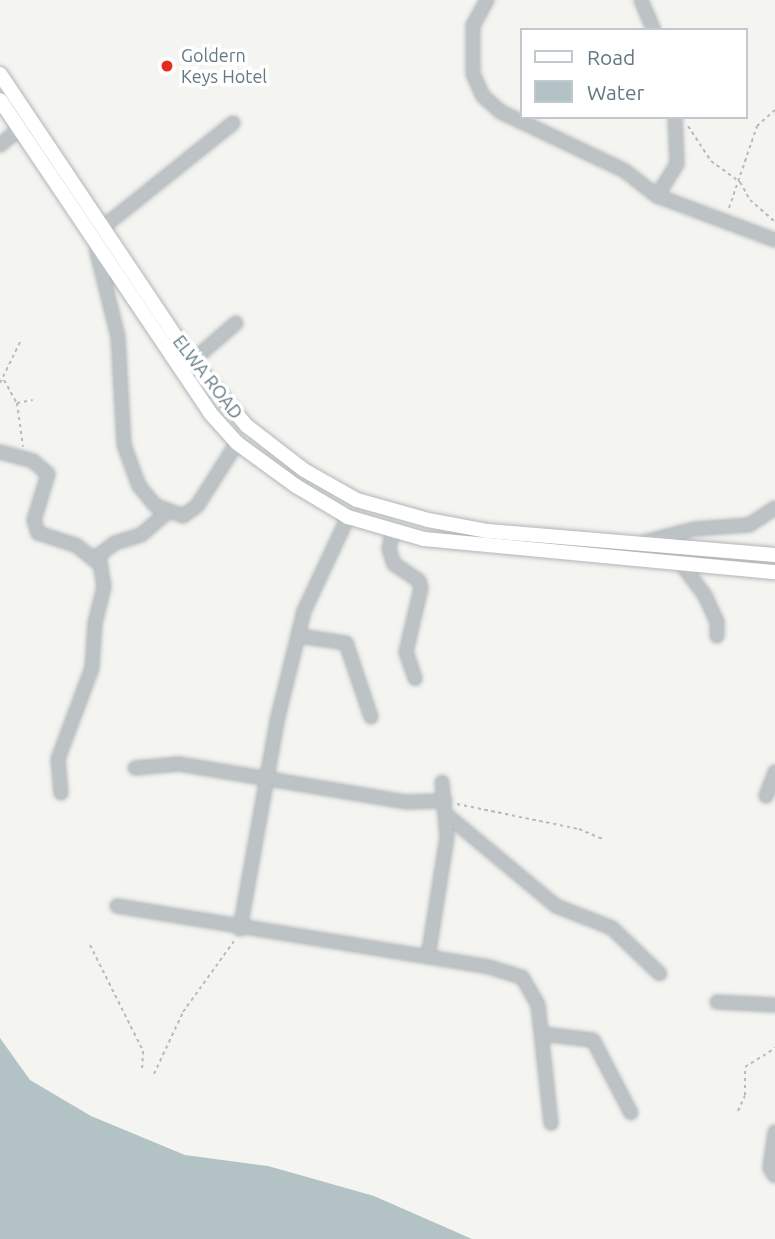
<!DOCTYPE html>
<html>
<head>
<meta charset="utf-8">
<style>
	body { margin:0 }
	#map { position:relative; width:775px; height:1239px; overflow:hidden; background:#f4f4f0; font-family:Ubuntu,sans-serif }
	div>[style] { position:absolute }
	.water>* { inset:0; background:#b3c3c5 }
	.path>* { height:2px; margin-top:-1px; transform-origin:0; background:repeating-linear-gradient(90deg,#b7bbbc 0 3.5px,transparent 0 7px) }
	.roads { filter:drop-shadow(0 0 2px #b0b6b9) drop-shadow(0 0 2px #b0b6b9) }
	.minor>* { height:12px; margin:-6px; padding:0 6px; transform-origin:6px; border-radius:6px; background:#bdc2c5 }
	.major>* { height:14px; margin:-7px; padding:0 7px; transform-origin:7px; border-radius:7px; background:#fff }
	.dots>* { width:19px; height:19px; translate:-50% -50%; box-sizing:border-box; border:4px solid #fff; border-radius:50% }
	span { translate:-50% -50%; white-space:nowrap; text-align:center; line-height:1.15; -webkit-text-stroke:7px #fff; paint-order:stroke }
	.poi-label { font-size:18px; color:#637982 }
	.left { translate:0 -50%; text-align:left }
	.street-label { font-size:18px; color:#637982 }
	.legend { position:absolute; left:520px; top:28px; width:228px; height:91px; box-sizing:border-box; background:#fff; border:2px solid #c1c9cd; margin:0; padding:9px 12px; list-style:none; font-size:21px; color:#637982 }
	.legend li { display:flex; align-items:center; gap:14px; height:35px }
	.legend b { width:35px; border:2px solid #c1c9cd }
</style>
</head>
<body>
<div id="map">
	<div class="water">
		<i style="clip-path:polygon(0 1038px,30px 1080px,91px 1116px,185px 1155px,268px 1166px,374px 1196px,472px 1239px,0 1239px)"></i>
	</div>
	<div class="path">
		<i style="left:688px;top:126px;width:42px;rotate:56.7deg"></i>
		<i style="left:711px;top:161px;width:36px;rotate:36deg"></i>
		<i style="left:740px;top:182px;width:21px;rotate:61deg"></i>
		<i style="left:750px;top:200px;width:33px;rotate:41deg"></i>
		<i style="left:729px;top:208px;width:87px;rotate:-71.1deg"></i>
		<i style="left:757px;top:126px;width:24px;rotate:-42deg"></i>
		<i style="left:4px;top:380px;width:26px;rotate:61deg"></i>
		<i style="left:17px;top:403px;width:16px;rotate:-11deg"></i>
		<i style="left:0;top:383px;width:46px;rotate:-64deg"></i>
		<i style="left:17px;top:403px;width:44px;rotate:82.2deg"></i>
		<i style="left:457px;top:804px;width:125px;rotate:11.6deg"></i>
		<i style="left:579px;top:829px;width:25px;rotate:23deg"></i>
		<i style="left:90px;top:945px;width:119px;rotate:63.4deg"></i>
		<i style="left:143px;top:1051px;width:17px;rotate:93deg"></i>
		<i style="left:154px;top:1074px;width:68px;rotate:-64.9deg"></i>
		<i style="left:183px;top:1012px;width:87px;rotate:-54.3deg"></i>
		<i style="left:738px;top:1111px;width:17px;rotate:-66deg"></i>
		<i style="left:745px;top:1095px;width:28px;rotate:-90deg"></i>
		<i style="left:745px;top:1067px;width:36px;rotate:-32deg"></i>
	</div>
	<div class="roads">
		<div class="minor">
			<i style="left:487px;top:0;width:29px;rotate:119deg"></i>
			<i style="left:473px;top:25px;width:49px;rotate:90deg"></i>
			<i style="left:473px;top:74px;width:24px;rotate:66deg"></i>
			<i style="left:483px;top:96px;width:24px;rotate:42deg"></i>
			<i style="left:501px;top:112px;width:137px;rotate:25.4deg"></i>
			<i style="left:625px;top:171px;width:41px;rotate:38deg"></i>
			<i style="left:657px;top:196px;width:126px;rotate:20.4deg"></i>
			<i style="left:641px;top:0;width:33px;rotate:67deg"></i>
			<i style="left:0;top:145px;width:25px;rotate:-40deg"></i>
			<i style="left:657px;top:196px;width:38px;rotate:-58deg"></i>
			<i style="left:677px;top:164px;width:47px;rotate:-92.4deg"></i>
			<i style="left:102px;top:228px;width:168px;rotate:-38.7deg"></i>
			<i style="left:96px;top:248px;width:92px;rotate:76.1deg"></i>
			<i style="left:118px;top:337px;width:108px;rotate:86.8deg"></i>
			<i style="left:124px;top:445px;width:44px;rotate:69.9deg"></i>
			<i style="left:139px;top:486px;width:26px;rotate:50deg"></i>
			<i style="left:156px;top:506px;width:29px;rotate:20deg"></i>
			<i style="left:183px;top:516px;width:17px;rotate:-36deg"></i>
			<i style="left:197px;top:506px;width:75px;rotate:-57.6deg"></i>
			<i style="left:192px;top:361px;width:58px;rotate:-40.8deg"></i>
			<i style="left:0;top:452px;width:34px;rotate:15deg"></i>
			<i style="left:33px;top:461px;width:20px;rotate:41deg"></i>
			<i style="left:48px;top:474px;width:48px;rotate:106.9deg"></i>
			<i style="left:34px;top:520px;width:14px;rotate:73deg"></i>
			<i style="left:38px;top:533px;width:40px;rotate:18deg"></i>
			<i style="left:76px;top:545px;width:27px;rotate:39deg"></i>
			<i style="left:393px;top:531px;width:18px;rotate:103deg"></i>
			<i style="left:389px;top:549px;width:16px;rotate:72deg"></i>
			<i style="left:394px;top:564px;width:30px;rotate:34deg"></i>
			<i style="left:419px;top:581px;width:7px;rotate:74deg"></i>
			<i style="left:421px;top:588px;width:66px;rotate:103.2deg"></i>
			<i style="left:406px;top:652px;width:28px;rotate:71deg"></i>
			<i style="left:640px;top:543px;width:56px;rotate:-14.5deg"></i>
			<i style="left:694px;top:529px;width:55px;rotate:-4.2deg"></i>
			<i style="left:749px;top:525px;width:31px;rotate:-33deg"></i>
			<i style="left:682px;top:565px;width:39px;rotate:53deg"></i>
			<i style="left:705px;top:596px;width:29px;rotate:65deg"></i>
			<i style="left:717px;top:622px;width:14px;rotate:90deg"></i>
			<i style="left:299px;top:636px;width:48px;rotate:8.5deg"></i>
			<i style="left:346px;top:643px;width:78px;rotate:71.3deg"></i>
			<i style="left:135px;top:768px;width:44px;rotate:-5.2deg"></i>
			<i style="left:179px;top:764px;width:231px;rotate:9.5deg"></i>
			<i style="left:407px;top:802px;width:38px;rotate:-2deg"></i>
			<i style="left:61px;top:793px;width:34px;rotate:-95deg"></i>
			<i style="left:58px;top:759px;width:97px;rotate:-69.5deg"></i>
			<i style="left:92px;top:668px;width:45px;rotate:-86.2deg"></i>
			<i style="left:95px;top:623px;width:37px;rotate:-76deg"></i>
			<i style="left:104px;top:587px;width:32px;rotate:-99deg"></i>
			<i style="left:99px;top:555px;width:20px;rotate:-37deg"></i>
			<i style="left:115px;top:543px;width:27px;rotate:-17deg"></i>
			<i style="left:141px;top:535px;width:33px;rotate:-41deg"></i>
			<i style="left:766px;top:796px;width:26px;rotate:-69deg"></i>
			<i style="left:448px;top:816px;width:141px;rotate:39.8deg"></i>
			<i style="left:556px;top:906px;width:60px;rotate:21.4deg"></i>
			<i style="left:612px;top:928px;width:66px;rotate:43.8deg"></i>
			<i style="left:117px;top:906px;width:377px;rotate:9.3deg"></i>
			<i style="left:489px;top:967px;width:34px;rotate:17deg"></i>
			<i style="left:522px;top:977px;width:32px;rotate:60deg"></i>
			<i style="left:538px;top:1005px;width:119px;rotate:83.7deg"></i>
			<i style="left:240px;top:929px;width:211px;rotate:-79.9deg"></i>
			<i style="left:277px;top:721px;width:113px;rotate:-76.2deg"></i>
			<i style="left:304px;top:611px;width:104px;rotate:-64.9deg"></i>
			<i style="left:428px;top:957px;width:121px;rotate:-81deg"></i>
			<i style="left:447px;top:837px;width:55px;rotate:-95.2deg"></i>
			<i style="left:717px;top:1002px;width:58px;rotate:3deg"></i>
			<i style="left:542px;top:1034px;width:51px;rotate:6.7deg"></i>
			<i style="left:593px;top:1040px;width:82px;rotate:62.5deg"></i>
			<i style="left:775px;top:1132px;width:36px;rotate:98deg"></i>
			<i style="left:770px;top:1168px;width:9px;rotate:58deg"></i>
		</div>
		<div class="major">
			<i style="left:0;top:74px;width:345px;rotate:56.2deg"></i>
			<i style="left:192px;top:361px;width:85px;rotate:49.8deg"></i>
			<i style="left:247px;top:426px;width:72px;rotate:37.7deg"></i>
			<i style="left:304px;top:470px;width:61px;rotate:29.5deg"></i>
			<i style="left:357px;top:500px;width:74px;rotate:15.7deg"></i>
			<i style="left:428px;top:520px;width:61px;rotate:10.4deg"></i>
			<i style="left:488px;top:531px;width:288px;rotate:4.8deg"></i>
			<i style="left:0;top:100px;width:377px;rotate:56.1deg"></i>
			<i style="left:210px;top:413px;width:40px;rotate:48deg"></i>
			<i style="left:237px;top:443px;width:73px;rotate:36.1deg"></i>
			<i style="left:296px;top:486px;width:61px;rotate:30.8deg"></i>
			<i style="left:348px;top:517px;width:79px;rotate:16.1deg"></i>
			<i style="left:424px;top:539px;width:353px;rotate:5.4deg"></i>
		</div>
	</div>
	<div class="dots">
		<i style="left:167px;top:66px;background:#e52d1f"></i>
	</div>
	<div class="poi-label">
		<span class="left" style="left:181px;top:66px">Goldern<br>Keys Hotel</span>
	</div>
	<div class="street-label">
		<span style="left:208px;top:377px;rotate:52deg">ELWA ROAD</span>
	</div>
	<ul class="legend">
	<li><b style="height:9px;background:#fff"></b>Road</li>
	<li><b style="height:19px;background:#b3c3c5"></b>Water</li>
	</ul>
</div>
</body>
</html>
